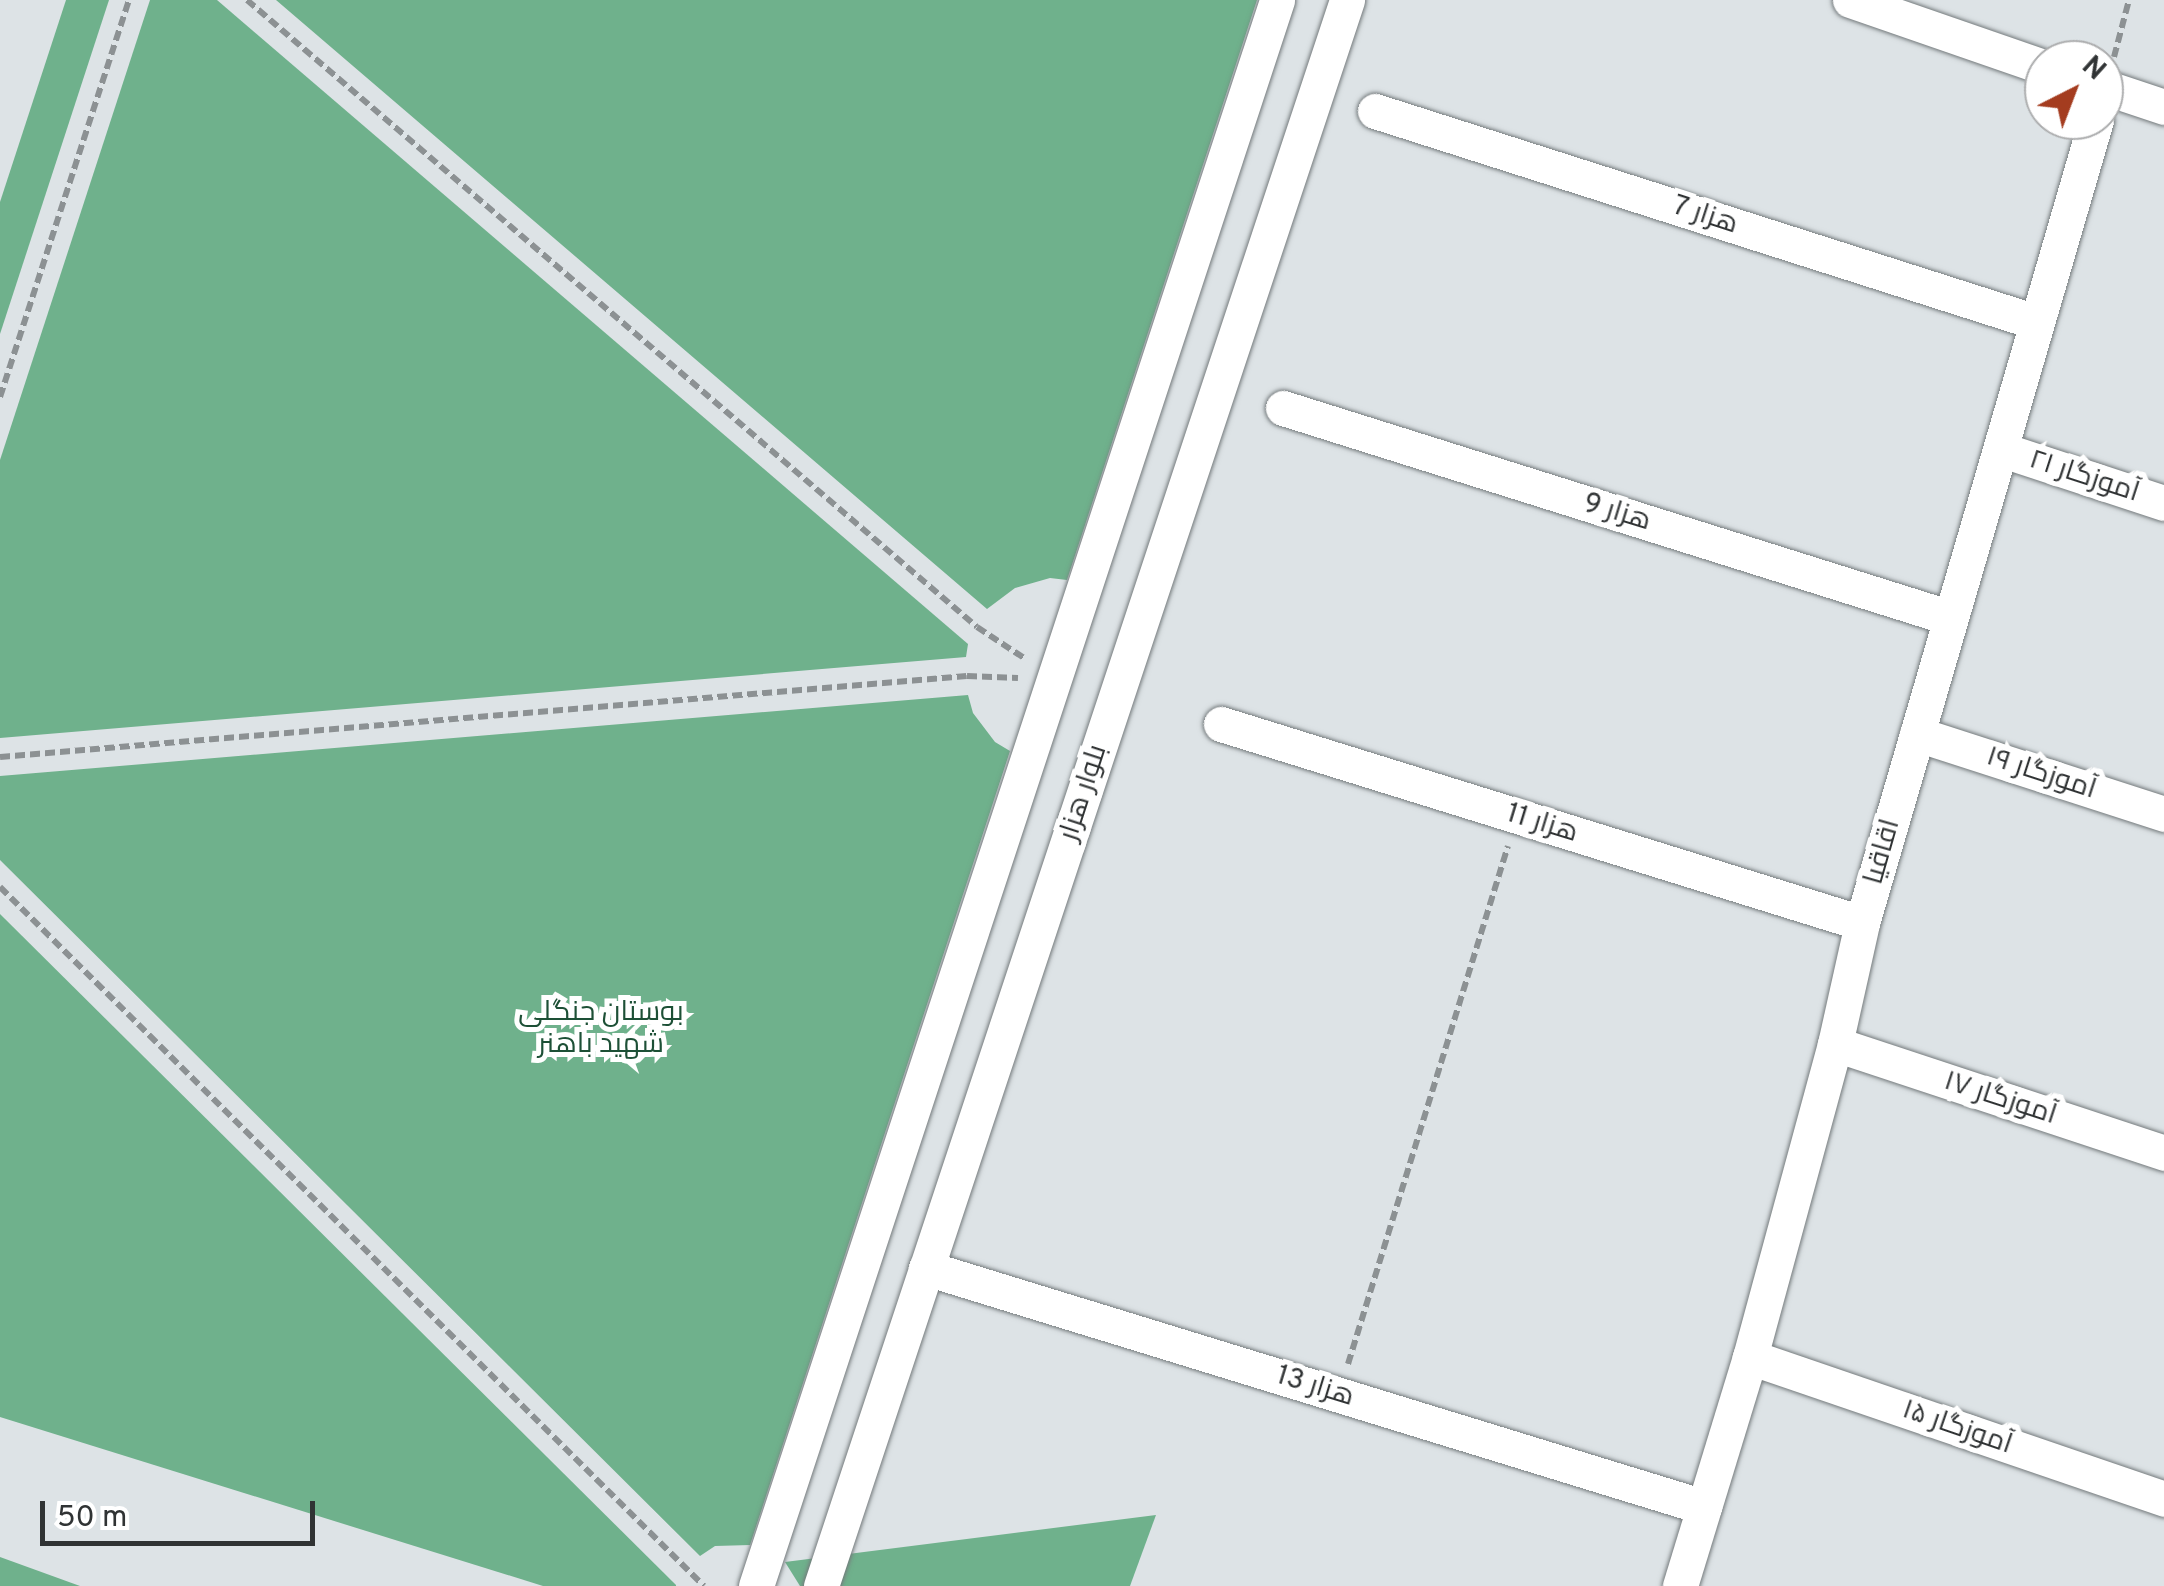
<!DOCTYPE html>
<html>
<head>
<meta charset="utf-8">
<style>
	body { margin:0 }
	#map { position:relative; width:2164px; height:1586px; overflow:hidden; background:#dde3e6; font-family:Overpass,Cairo,sans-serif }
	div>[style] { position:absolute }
	.forest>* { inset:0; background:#6fb18c }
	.path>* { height:6px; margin-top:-3px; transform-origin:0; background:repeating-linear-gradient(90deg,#8c9193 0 10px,transparent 0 15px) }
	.roads { filter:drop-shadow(0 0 2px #747a7c) drop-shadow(0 0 2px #747a7c) }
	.minor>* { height:35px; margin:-17.5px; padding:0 17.5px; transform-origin:17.5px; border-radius:17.5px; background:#fff }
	span { translate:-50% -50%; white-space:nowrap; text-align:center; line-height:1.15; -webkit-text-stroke:10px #fff; paint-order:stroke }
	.street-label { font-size:28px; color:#303334 }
	.park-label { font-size:28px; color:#1d5036 }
	.north { position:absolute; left:2024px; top:40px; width:100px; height:100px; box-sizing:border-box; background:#fff; border:2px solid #acadae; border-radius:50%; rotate:42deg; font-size:28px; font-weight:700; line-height:40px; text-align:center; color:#303334 }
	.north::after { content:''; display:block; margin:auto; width:35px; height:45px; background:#a43c1f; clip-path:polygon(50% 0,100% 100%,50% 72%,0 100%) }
	.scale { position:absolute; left:40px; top:1501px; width:275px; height:45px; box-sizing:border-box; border:5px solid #303334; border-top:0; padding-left:12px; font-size:30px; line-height:35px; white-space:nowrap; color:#303334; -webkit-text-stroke:8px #fff; paint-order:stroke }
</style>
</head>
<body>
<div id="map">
	<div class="forest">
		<i style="clip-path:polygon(66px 0,109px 0,0 334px,0 202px)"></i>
		<i style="clip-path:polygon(150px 0,217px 0,968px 644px,966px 657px,0 738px,0 460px)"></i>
		<i style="clip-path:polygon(276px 0,1257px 0,1067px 580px,1050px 578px,1015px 588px,987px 609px)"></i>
		<i style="clip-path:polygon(968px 695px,973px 713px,995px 742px,1010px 751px,750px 1545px,715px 1546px,700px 1556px,0 860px,0 776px)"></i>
		<i style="clip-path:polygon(0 914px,676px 1585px,676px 1586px,543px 1586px,0 1417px)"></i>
		<i style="clip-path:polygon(1156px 1515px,1130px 1586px,800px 1586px,785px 1562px)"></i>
		<i style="clip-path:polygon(0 1557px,80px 1586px,0 1586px)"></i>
	</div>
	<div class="path">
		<i style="left:247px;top:0;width:962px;rotate:40.66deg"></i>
		<i style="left:977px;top:627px;width:56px;rotate:33.4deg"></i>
		<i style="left:2114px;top:57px;width:59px;rotate:-75.3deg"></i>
		<i style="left:0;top:397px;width:417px;rotate:-72deg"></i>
		<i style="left:0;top:757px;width:970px;rotate:-4.79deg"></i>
		<i style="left:967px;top:676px;width:51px;rotate:2.2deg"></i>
		<i style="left:0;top:887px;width:992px;rotate:44.8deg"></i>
		<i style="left:1348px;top:1364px;width:542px;rotate:-72.84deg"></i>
	</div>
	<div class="roads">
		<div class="minor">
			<i style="left:1850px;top:0;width:205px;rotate:19.1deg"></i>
			<i style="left:2104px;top:87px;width:63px;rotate:18.4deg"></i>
			<i style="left:1375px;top:111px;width:694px;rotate:17.7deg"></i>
			<i style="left:1283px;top:408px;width:700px;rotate:17.45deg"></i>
			<i style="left:2003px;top:450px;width:169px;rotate:18.2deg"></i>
			<i style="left:1221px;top:724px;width:671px;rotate:17.25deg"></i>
			<i style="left:1917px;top:734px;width:260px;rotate:17.9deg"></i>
			<i style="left:1835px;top:1044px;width:347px;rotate:18.3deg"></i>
			<i style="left:926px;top:1268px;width:814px;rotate:17.08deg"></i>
			<i style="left:1750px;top:1357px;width:438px;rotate:18.9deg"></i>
			<i style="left:756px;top:1586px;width:1669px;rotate:-71.81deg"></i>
			<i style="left:821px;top:1586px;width:1671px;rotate:-71.65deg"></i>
			<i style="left:1680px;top:1586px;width:239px;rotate:-73deg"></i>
			<i style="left:1750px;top:1357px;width:324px;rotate:-74.8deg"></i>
			<i style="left:1835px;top:1044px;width:124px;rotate:-77.4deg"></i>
			<i style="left:1862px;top:923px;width:836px;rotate:-73.75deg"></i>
		</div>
	</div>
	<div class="street-label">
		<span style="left:1705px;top:216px;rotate:18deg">هزار 7</span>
		<span style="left:2084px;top:477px;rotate:18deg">آموزگار ۲۱</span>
		<span style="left:1617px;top:513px;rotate:17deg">هزار 9</span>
		<span style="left:2041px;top:774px;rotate:18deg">آموزگار ۱۹</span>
		<span style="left:1084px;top:793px;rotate:-72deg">بلوار هزار</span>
		<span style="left:1542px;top:824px;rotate:17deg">هزار 11</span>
		<span style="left:1883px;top:852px;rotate:-74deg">اقاقیا</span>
		<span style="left:2000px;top:1099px;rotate:18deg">آموزگار ۱۷</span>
		<span style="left:1315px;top:1387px;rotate:17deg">هزار 13</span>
		<span style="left:1957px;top:1428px;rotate:19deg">آموزگار ۱۵</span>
	</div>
	<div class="park-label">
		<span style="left:601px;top:1029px">بوستان جنگلی<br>شهید باهنر</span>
	</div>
	<div class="north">N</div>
	<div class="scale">50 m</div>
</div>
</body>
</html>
